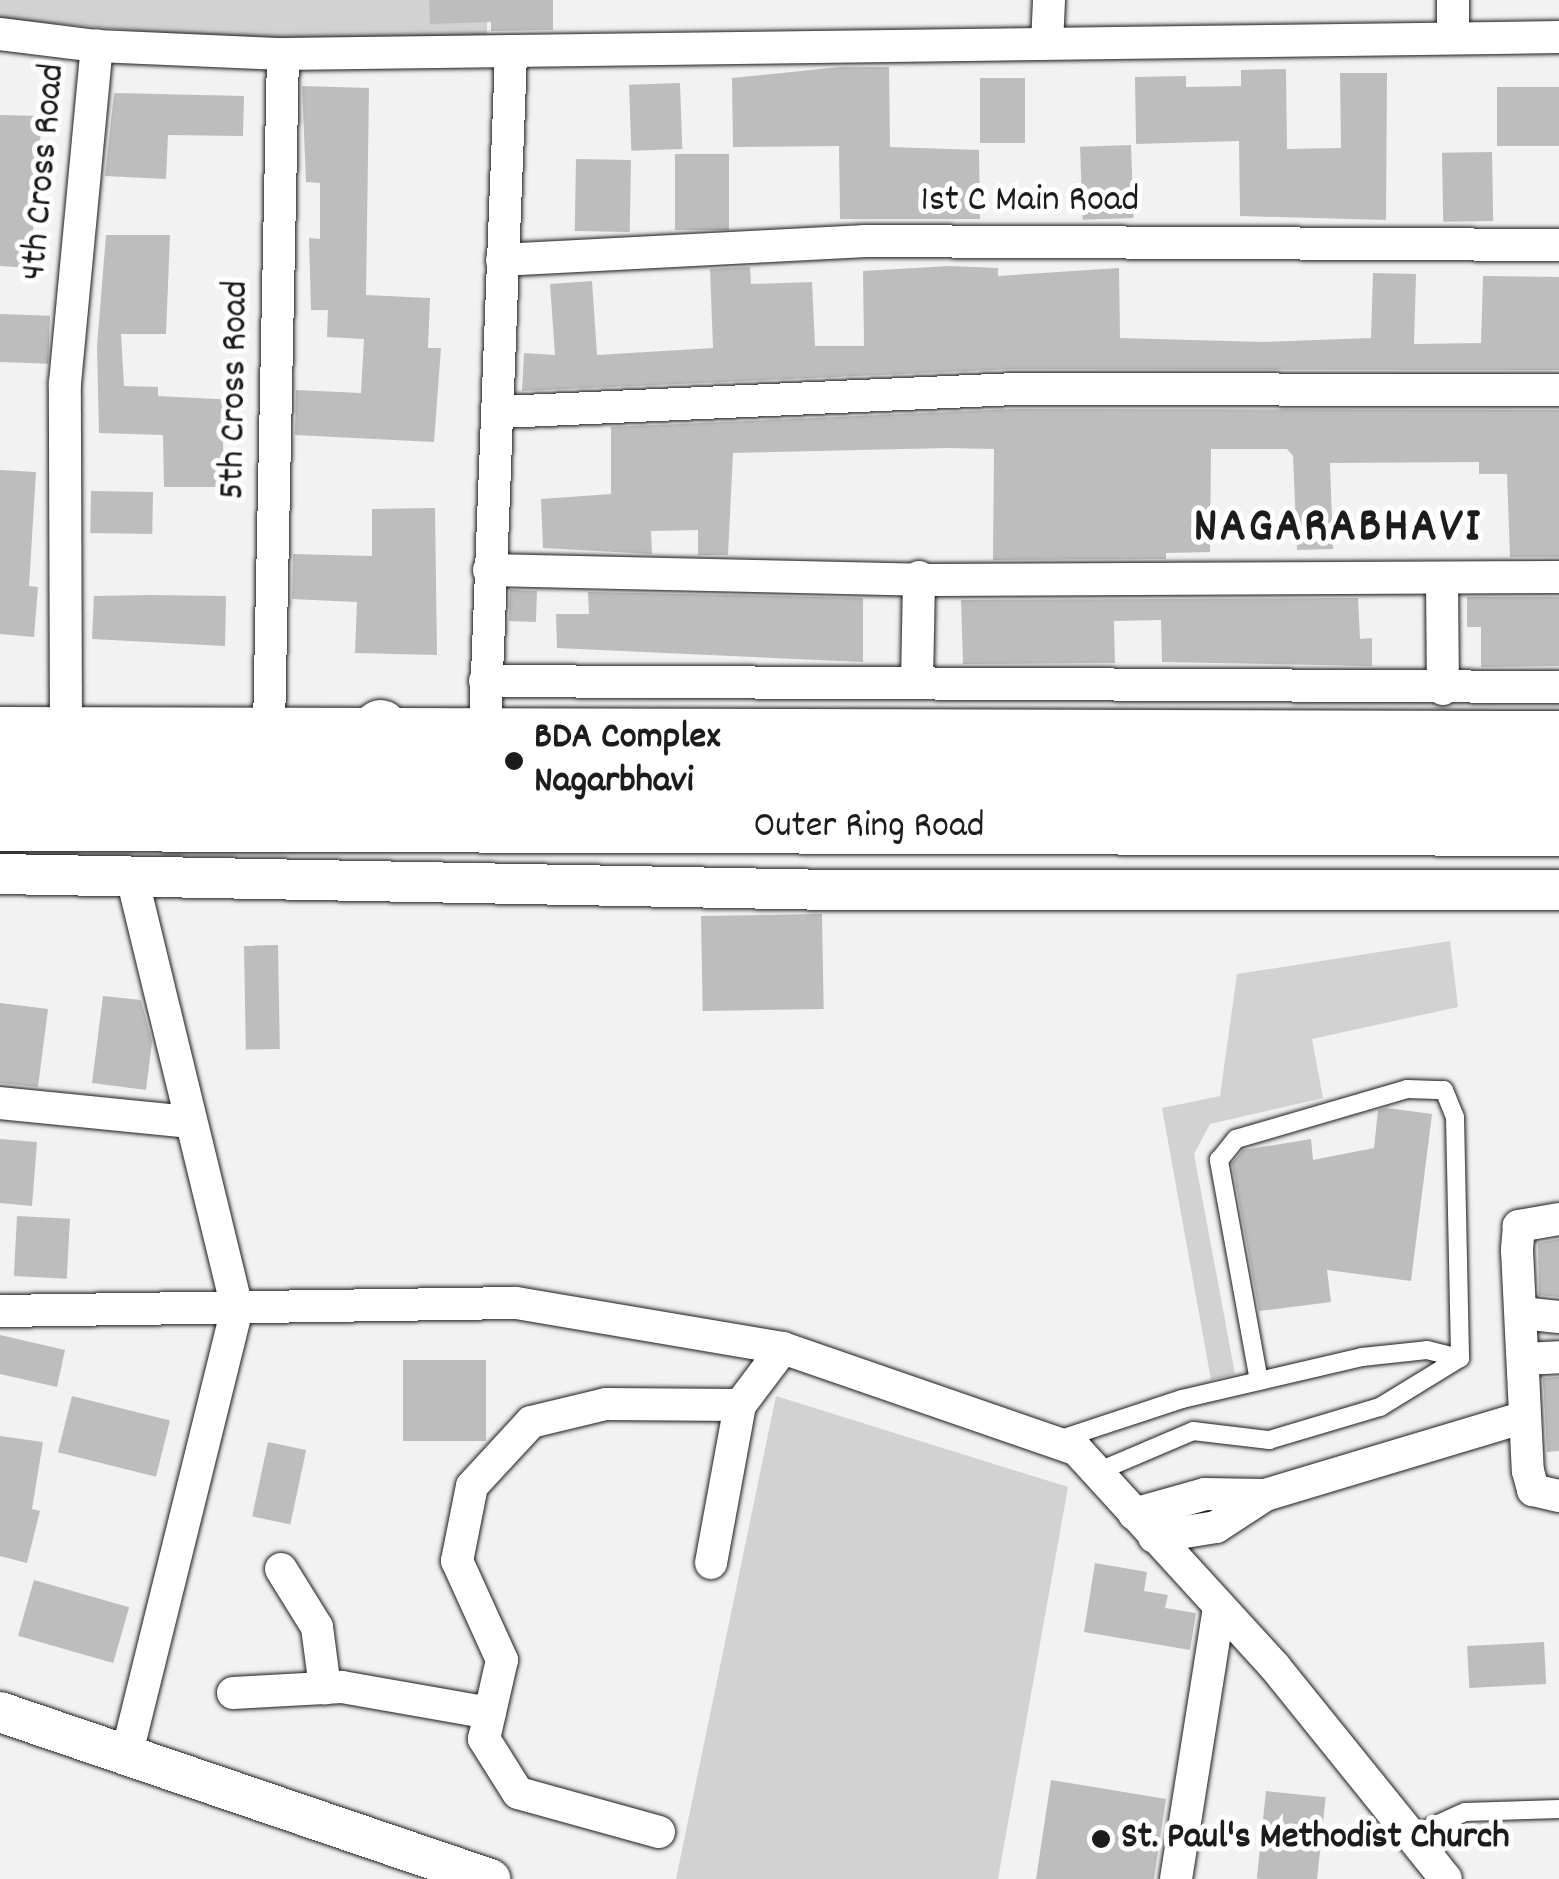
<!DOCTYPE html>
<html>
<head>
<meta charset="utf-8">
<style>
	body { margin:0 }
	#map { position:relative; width:1559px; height:1879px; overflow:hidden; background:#f2f2f2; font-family:Dekko,sans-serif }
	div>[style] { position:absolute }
	.green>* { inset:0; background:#d2d2d2 }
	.building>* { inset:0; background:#bdbdbd; transform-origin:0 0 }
	.roads { filter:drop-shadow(0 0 2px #1c1c1c) drop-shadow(0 0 2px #1c1c1c) }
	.service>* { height:18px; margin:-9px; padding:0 9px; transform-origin:9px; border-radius:9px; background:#fff }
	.minor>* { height:32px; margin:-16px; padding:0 16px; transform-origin:16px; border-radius:16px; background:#fff }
	.tertiary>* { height:40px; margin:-20px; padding:0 20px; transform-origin:20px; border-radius:20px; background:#fff }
	.trunk>* { height:55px; margin:-27.5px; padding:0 27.5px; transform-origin:27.5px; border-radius:27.5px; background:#fff }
	.dots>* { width:28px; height:28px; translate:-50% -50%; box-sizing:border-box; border:5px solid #fff; border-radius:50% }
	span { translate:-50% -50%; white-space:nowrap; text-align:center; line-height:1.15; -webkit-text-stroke:10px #fff; paint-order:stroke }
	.street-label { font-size:38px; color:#1c1c1c }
	.poi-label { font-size:38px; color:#1c1c1c; font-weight:700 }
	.left { translate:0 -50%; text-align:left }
	.district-label { font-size:48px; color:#1c1c1c; font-weight:700; letter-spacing:2.5px }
</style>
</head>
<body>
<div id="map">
	<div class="green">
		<i style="clip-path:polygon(0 0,487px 0,487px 39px,226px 38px,0 19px)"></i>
		<i style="clip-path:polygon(1450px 941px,1458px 1007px,1312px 1039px,1323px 1098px,1210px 1124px,1194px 1154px,1235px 1374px,1211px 1380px,1162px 1108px,1220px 1096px,1237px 974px)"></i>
		<i style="clip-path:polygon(776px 1396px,1068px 1487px,998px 1879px,676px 1879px)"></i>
	</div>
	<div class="building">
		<i style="clip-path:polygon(429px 0,553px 0,553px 30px,491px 31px,491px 22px,430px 24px)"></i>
		<i style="clip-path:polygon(840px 67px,889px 67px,890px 147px,979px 150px,980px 219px,840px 219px,839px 146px,733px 147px,732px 78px)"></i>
		<i style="clip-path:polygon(1286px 69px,1287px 149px,1341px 148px,1340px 73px,1387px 73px,1386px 220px,1240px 216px,1239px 141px,1136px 144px,1135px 77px,1186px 76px,1186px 87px,1241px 86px,1241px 70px)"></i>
		<i style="left:980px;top:78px;width:45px;height:65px"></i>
		<i style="left:680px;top:83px;width:66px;height:51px;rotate:88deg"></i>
		<i style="clip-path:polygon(302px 86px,369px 88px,366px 295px,430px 298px,428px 348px,441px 348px,434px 442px,295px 435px,296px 390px,361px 393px,364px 339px,327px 337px,328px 310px,311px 310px,309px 238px,320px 239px,320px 183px,306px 182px)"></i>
		<i style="left:1559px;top:87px;width:59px;height:62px;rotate:90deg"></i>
		<i style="clip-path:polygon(114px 93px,244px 96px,243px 136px,168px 135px,166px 179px,105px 176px)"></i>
		<i style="clip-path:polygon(0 115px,42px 116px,30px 268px,0 266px)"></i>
		<i style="left:1131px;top:145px;width:73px;height:51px;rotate:88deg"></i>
		<i style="left:1492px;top:152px;width:69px;height:50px;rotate:89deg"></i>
		<i style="left:675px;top:154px;width:54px;height:76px"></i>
		<i style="left:576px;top:159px;width:55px;height:72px;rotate:1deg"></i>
		<i style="clip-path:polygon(106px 235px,170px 235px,166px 334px,121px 334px,124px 386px,158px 387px,158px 396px,236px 400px,234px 440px,223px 440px,224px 487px,164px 487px,163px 435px,99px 433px,97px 346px)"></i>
		<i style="clip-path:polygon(949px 266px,998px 268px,998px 276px,1119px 268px,1120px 338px,1263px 342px,1371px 338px,1373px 273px,1416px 274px,1414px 344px,1481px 343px,1483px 276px,1559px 277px,1559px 370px,1015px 369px,522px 391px,524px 353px,555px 355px,550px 284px,592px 281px,597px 355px,713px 348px,710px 269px,750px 267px,751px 284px,812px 282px,815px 346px,864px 346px,863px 271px)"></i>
		<i style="left:0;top:314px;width:50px;height:48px;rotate:2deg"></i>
		<i style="clip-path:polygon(1015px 409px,1559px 410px,1559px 557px,1510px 557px,1507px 474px,1479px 474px,1479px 462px,1330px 463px,1333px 549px,1297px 550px,1293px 456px,1287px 449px,1211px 449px,1210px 552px,1166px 553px,1166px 559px,993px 560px,994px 449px,948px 448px,733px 453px,728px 555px,698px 555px,698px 530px,651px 531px,652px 554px,543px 548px,541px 499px,611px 494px,611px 427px)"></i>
		<i style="clip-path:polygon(0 470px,36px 472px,29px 586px,38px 587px,34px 637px,0 634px)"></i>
		<i style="left:91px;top:491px;width:62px;height:42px;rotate:1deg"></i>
		<i style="clip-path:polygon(435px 508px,437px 655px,355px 653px,357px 602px,292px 599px,293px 554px,372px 556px,372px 509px)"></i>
		<i style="left:510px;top:590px;width:27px;height:31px;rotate:2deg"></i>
		<i style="clip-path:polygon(588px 592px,863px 598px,863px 662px,557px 648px,556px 614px,589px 614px)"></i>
		<i style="clip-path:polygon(151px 595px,226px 596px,225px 646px,92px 639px,94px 596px)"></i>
		<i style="clip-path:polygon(1467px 597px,1559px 597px,1559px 666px,1481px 667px,1481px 627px,1467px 627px)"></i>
		<i style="clip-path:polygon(1358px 598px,1360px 639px,1372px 638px,1372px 666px,1162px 662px,1161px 620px,1114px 621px,1115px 663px,963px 664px,961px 600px)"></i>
		<i style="left:822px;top:914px;width:95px;height:121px;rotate:89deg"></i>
		<i style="left:278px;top:945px;width:104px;height:34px;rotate:89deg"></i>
		<i style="clip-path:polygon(103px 996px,141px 1000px,152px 1042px,146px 1090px,92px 1083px)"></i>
		<i style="clip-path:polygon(0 1003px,48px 1009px,38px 1087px,0 1083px)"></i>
		<i style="clip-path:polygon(1387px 1108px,1432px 1114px,1411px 1281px,1327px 1270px,1331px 1302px,1259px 1311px,1232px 1163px,1243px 1150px,1311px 1139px,1313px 1160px,1374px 1148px,1378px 1110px)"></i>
		<i style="clip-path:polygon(0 1139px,37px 1142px,32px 1206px,0 1203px)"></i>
		<i style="left:17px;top:1216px;width:53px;height:60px;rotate:3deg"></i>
		<i style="clip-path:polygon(1559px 1239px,1559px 1297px,1539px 1295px,1538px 1243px)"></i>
		<i style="clip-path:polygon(0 1335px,65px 1350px,57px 1387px,0 1374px)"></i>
		<i style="left:486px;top:1360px;width:81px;height:83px;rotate:90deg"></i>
		<i style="clip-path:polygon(1559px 1377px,1559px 1451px,1547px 1452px,1543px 1378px)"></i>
		<i style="left:72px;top:1396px;width:101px;height:58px;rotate:14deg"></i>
		<i style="clip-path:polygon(0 1436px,43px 1442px,32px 1509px,40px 1511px,27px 1563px,0 1556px)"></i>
		<i style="left:268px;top:1442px;width:39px;height:76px;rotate:12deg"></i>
		<i style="clip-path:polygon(1095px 1563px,1147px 1572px,1144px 1591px,1168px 1595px,1165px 1608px,1196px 1613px,1190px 1650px,1084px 1632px)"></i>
		<i style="left:34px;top:1580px;width:99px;height:58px;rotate:16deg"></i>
		<i style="left:1544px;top:1642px;width:42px;height:77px;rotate:87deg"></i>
		<i style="clip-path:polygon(1051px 1780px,1166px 1799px,1154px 1879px,1036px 1879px)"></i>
		<i style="left:1266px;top:1791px;width:60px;height:88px;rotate:6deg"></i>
	</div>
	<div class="roads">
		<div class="service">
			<i style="left:1259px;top:1381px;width:225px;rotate:-100.3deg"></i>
			<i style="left:1219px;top:1160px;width:27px;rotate:-51deg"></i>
			<i style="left:1236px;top:1139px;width:178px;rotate:-16.3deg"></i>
			<i style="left:1407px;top:1089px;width:37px;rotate:2deg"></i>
			<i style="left:1444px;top:1090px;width:29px;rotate:68deg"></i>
			<i style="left:1455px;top:1117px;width:241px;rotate:88.8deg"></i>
			<i style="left:1058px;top:1440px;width:131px;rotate:-18.3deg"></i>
			<i style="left:1182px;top:1399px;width:185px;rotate:-13.1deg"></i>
			<i style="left:1362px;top:1357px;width:65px;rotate:-6.1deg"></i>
			<i style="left:1427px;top:1350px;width:34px;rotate:14deg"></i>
			<i style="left:1097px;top:1472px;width:104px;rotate:-23.1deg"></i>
			<i style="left:1193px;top:1431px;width:77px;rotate:6.8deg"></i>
			<i style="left:1269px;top:1440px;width:116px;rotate:-16.6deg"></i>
			<i style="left:1380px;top:1407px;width:94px;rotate:-31.5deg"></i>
			<i style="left:1412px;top:1836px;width:58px;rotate:-24.4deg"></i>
			<i style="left:1465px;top:1812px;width:94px;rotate:-1.8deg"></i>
		</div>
		<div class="minor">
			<i style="left:0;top:34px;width:98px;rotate:7.1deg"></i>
			<i style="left:97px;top:46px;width:186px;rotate:2.5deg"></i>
			<i style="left:283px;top:54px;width:1276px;rotate:-0.76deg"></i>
			<i style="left:1453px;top:34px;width:34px;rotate:-90deg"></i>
			<i style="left:1047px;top:43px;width:43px;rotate:-87.3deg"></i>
			<i style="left:502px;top:260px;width:363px;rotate:-3deg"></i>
			<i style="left:865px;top:241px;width:694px;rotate:0.33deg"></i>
			<i style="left:501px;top:412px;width:515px;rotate:-2.56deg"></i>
			<i style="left:1015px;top:389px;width:544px;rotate:0.11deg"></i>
			<i style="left:489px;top:570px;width:443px;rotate:1.3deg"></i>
			<i style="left:932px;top:580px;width:627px;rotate:-0.27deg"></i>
			<i style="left:1442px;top:581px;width:108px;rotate:89.5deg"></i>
			<i style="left:485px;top:681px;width:1074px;rotate:0.32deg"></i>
			<i style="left:917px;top:683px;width:106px;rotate:-88.9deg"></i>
			<i style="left:66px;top:726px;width:343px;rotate:-90.2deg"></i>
			<i style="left:65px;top:383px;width:339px;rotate:-84.6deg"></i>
			<i style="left:485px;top:726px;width:673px;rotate:-87.78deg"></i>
			<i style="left:269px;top:728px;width:674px;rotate:-88.81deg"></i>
			<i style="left:0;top:1103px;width:191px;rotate:5.7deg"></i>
			<i style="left:1559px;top:1219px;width:41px;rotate:170.1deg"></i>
			<i style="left:1519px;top:1226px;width:24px;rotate:95deg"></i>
			<i style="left:1517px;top:1250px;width:221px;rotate:87.2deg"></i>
			<i style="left:1528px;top:1471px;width:20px;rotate:75deg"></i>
			<i style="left:1533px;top:1490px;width:27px;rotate:13deg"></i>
			<i style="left:0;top:1311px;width:516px;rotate:-0.89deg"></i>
			<i style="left:516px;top:1303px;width:271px;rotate:9.6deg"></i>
			<i style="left:783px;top:1348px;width:311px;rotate:19.1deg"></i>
			<i style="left:1077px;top:1450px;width:294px;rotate:47.6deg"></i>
			<i style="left:1275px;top:1667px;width:272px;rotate:51.1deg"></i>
			<i style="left:1521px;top:1313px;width:38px;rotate:6deg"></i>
			<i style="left:1524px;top:1359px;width:35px;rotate:-3deg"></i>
			<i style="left:1134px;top:1514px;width:74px;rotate:-15.7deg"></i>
			<i style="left:1205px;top:1494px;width:60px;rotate:1deg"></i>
			<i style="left:1154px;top:1537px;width:63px;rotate:-9.2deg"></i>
			<i style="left:1216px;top:1527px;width:59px;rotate:-33.1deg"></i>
			<i style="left:1265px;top:1495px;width:271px;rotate:-16.7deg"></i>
			<i style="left:711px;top:1563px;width:161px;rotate:-79.6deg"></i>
			<i style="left:281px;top:1569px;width:68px;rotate:58.2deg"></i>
			<i style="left:317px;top:1627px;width:62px;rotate:82.5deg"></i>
			<i style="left:233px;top:1693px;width:109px;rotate:-3.2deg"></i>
			<i style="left:342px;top:1687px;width:150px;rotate:10deg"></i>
			<i style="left:127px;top:1753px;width:458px;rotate:-76.1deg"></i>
			<i style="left:237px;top:1308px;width:444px;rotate:-103.7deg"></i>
			<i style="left:659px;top:1832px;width:146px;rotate:-164.5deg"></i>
			<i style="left:518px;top:1793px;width:64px;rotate:-122.2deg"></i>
			<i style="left:484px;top:1739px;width:81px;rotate:-77.2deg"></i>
			<i style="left:502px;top:1660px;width:109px;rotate:-114.4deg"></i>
			<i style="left:457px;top:1561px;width:76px;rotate:-78.7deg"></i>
			<i style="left:472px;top:1486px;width:87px;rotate:-47.3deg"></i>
			<i style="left:531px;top:1422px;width:77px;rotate:-13.5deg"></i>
			<i style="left:606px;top:1404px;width:134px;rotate:0.4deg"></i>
			<i style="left:740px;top:1405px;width:71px;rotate:-53deg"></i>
			<i style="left:1176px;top:1879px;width:276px;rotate:-81deg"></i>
		</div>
		<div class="tertiary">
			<i style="left:0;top:727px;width:1559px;rotate:0.15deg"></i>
			<i style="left:0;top:874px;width:831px;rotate:1.1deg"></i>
			<i style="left:831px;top:890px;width:728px"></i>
			<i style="left:0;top:1712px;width:518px;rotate:18.82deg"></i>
		</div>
		<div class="trunk">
			<i style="left:0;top:770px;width:1559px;rotate:0.26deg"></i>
			<i style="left:379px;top:773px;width:46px;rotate:-88.8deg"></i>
			<i style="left:0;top:823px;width:1559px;rotate:0.18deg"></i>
		</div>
	</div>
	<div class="dots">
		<i style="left:514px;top:761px;background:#1c1c1c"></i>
		<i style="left:1101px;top:1839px;background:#1c1c1c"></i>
	</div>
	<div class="street-label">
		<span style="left:45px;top:172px;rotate:-85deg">4th Cross Road</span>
		<span style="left:1030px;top:202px">1st C Main Road</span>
		<span style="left:236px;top:390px;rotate:-89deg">5th Cross Road</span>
		<span style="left:869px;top:828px">Outer Ring Road</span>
	</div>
	<div class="poi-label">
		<span class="left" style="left:534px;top:761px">BDA Complex<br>Nagarbhavi</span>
		<span class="left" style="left:1121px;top:1839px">St. Paul's Methodist Church</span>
	</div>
	<div class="district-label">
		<span style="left:1338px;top:530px">NAGARABHAVI</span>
	</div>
</div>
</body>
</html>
